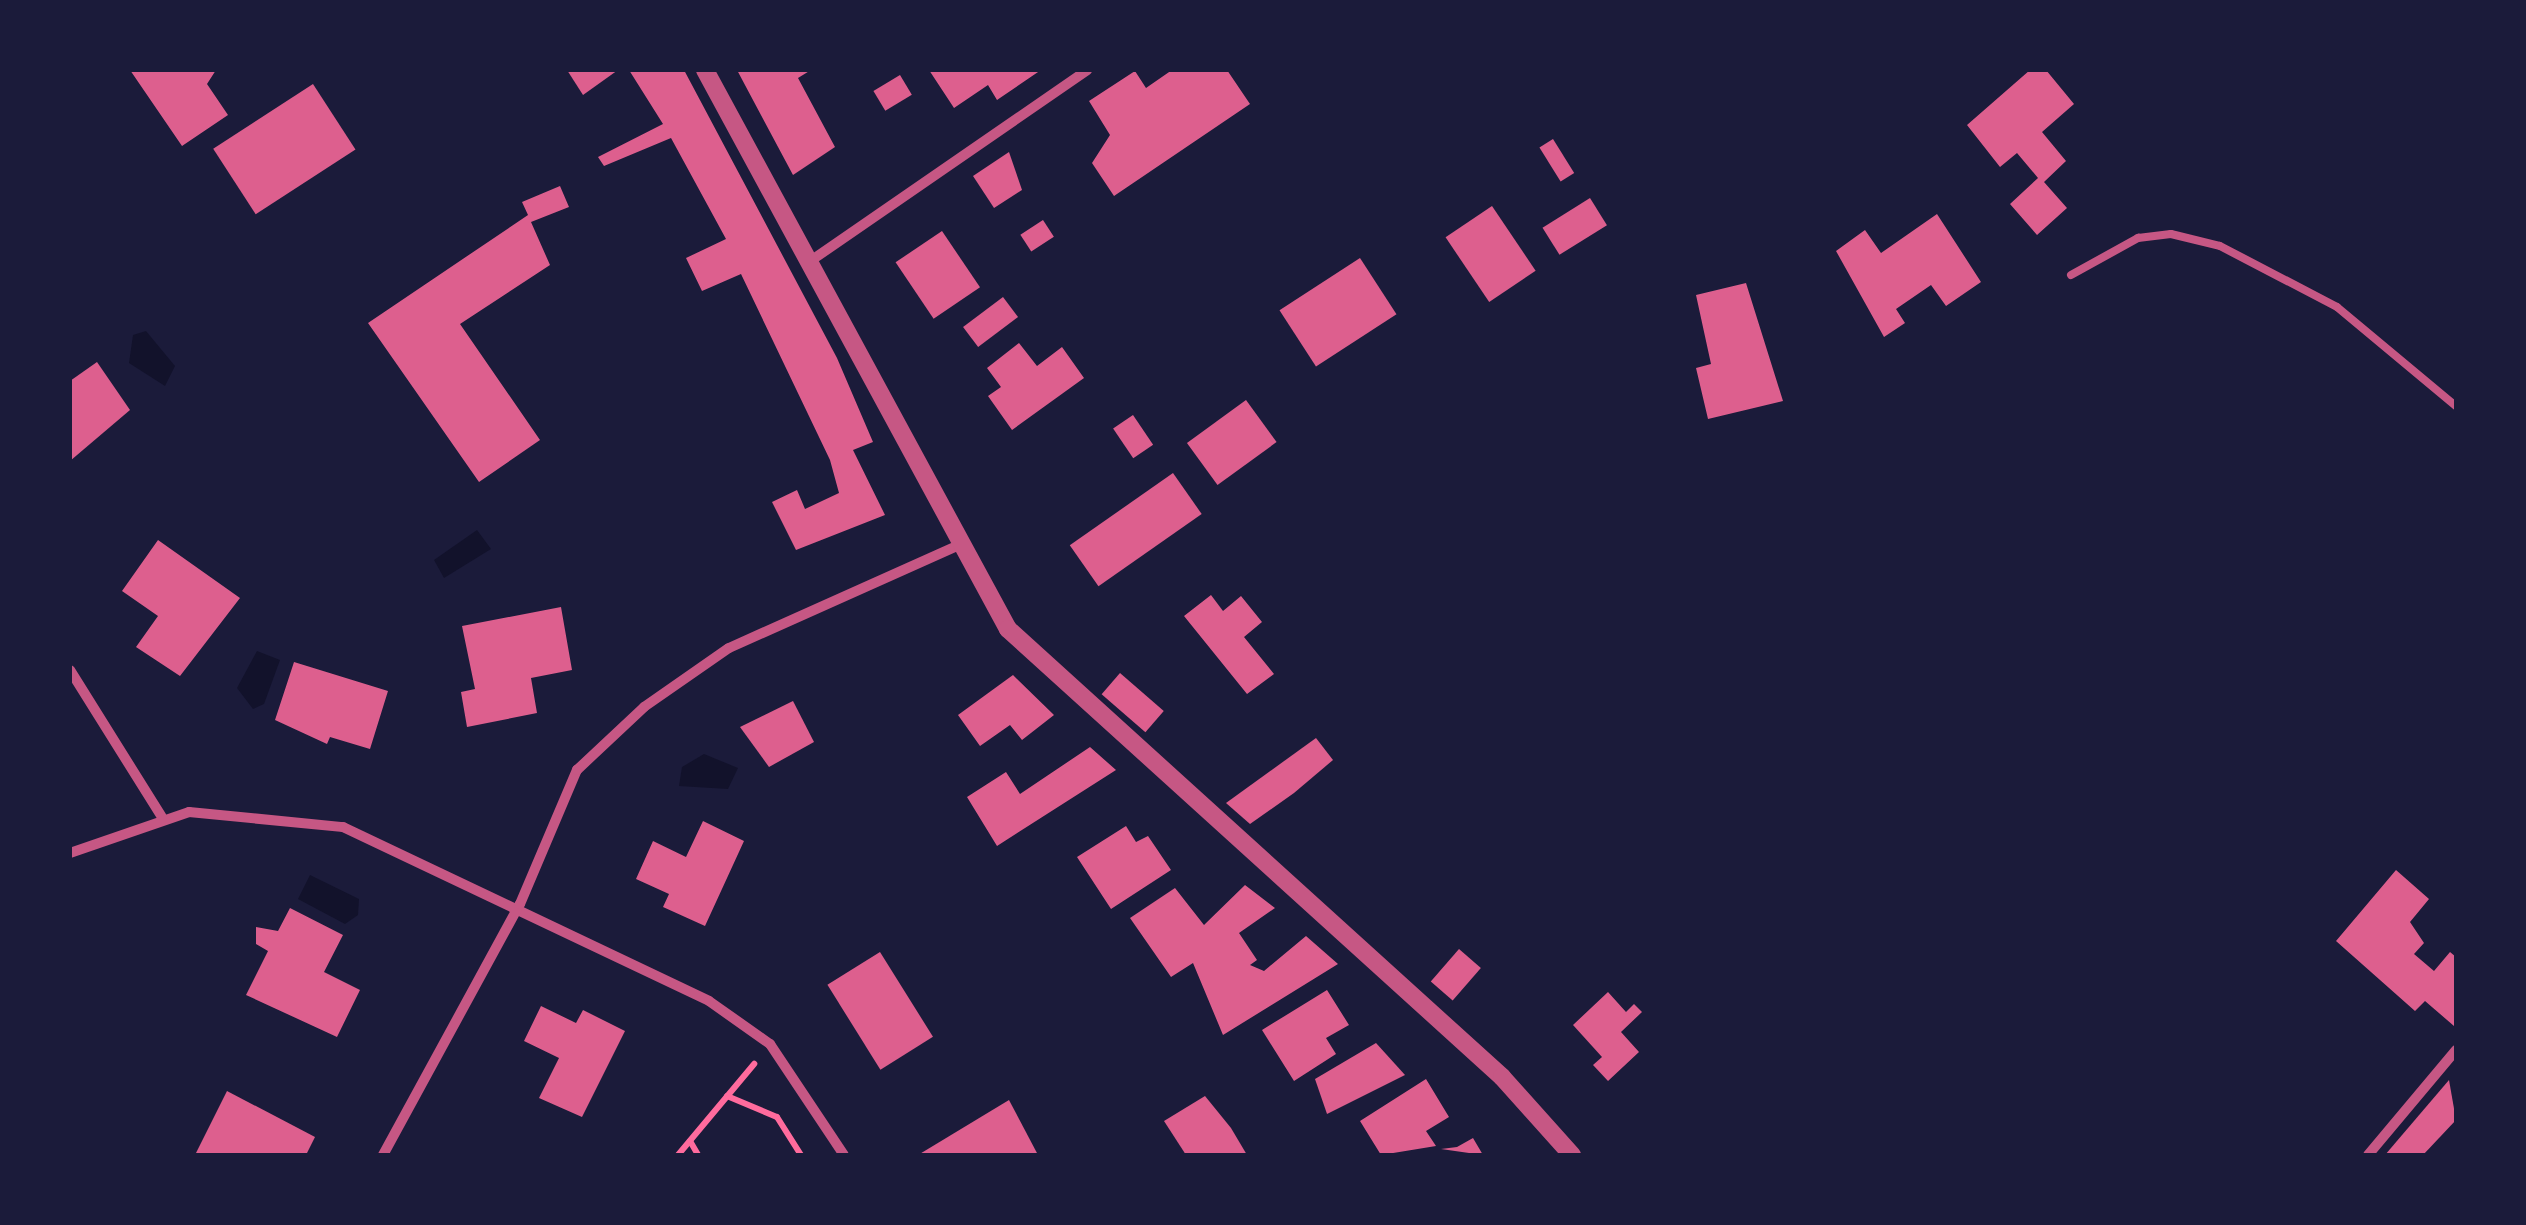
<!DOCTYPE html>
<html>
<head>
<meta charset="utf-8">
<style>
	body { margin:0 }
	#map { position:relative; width:2526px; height:1225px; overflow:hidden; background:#1b1b3a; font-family:Barlow,sans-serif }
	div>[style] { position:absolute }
	.water>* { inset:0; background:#12122b }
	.building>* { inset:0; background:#dd5f8e; transform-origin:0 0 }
	.path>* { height:6px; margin:-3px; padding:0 3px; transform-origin:3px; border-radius:3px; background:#ff6b9d }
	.service>* { height:8px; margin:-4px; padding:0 4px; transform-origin:4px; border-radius:4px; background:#c65784 }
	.minor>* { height:10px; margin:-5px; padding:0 5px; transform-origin:5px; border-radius:5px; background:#c65784 }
	.tertiary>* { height:18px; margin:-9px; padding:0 9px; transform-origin:9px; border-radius:9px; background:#c65784 }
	span { translate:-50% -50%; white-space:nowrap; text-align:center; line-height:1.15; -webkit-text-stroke:9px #1b1b3a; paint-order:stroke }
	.frame { position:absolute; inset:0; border:72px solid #1b1b3a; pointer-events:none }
</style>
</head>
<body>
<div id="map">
	<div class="water">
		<i style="clip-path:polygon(146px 331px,175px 366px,165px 386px,129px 363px,133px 335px)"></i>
		<i style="clip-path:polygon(477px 530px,491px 549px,444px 578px,434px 560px)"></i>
		<i style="clip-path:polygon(257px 651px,280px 660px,264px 704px,253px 709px,237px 688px)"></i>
		<i style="clip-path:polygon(704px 754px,738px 768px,728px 789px,679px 786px,682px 767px)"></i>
		<i style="clip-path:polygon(310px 875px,359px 899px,358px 915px,345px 924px,298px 899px)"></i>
	</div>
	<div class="building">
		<i style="clip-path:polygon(130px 70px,216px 70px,207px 84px,228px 115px,182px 146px)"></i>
		<i style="clip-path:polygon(567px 70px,618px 70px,583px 95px)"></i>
		<i style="clip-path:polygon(629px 70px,684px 70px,837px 358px,873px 442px,853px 450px,885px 515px,796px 550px,772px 502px,797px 490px,805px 509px,839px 493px,830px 460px,741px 274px,702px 291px,686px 258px,726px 239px,671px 138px,604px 166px,598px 157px,663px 124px)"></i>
		<i style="clip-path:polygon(737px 70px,811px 70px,798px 78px,835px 147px,793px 175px)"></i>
		<i style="clip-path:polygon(929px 70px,1041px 70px,997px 100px,988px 85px,954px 108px)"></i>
		<i style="clip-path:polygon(1172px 70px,1227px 70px,1250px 104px,1114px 196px,1092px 163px,1110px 135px,1089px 101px,1135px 71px,1146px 88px)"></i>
		<i style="clip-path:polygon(2030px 70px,2046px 70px,2074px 104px,2042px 132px,2066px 161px,2044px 182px,2067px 208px,2037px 235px,2010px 204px,2038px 178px,2017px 153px,2000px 167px,1967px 125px)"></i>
		<i style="left:900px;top:75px;width:23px;height:31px;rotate:59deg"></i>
		<i style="left:313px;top:84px;width:78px;height:119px;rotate:57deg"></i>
		<i style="left:1553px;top:139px;width:40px;height:16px;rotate:58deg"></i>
		<i style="clip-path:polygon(1009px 152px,1022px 190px,994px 208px,973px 176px)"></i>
		<i style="clip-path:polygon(560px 186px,569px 207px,531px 222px,550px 265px,460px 324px,540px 440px,479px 482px,368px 323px,528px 215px,522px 202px)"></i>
		<i style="left:1590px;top:198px;width:32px;height:56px;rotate:58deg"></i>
		<i style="left:1492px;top:206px;width:78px;height:56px;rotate:56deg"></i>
		<i style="clip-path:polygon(1937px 214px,1981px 282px,1946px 306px,1931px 285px,1896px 309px,1905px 323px,1884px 337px,1836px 251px,1865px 230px,1881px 253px)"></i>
		<i style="left:1043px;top:220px;width:20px;height:27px;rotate:57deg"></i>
		<i style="left:942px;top:231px;width:68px;height:56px;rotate:56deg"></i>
		<i style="left:1360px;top:258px;width:67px;height:96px;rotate:57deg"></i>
		<i style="clip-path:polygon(1746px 283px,1783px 401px,1708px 419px,1696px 368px,1711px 364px,1696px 295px)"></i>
		<i style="left:1003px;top:297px;width:25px;height:50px;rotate:53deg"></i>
		<i style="clip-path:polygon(1019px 343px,1037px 366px,1062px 347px,1084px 378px,1012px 430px,988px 396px,1001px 387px,987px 368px)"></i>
		<i style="clip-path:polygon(97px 362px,130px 410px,70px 461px,70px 381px)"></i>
		<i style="left:1246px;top:400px;width:52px;height:73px;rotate:54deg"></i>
		<i style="left:1133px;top:415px;width:36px;height:24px;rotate:56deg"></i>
		<i style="left:1173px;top:473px;width:50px;height:126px;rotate:55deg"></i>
		<i style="clip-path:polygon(158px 540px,240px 598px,180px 676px,136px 647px,158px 616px,122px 591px)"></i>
		<i style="clip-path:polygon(1211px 595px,1223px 611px,1241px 596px,1262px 622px,1244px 637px,1274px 674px,1247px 694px,1184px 616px)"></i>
		<i style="clip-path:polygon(561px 607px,572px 670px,531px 678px,537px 713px,467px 727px,461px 692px,475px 689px,462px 626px)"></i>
		<i style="clip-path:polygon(294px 662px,388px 691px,370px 749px,330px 737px,327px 744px,275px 720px)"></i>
		<i style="left:1120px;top:673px;width:58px;height:28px;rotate:41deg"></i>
		<i style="clip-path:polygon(1013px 675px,1054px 715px,1022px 740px,1010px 725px,980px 746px,958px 715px)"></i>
		<i style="clip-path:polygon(793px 701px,814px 742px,769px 767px,740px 727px)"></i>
		<i style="clip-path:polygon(1316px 738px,1333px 760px,1294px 793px,1250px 824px,1226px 803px)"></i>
		<i style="clip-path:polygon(1090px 747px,1116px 770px,997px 846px,967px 797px,1006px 772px,1020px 794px)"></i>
		<i style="clip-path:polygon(703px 821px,744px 841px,705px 926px,663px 907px,669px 894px,636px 879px,653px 841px,686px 857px)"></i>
		<i style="clip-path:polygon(1126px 826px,1136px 842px,1148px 836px,1171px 870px,1111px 909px,1077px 857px)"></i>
		<i style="clip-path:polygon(2396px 870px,2429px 899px,2410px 922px,2424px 943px,2414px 954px,2434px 971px,2450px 952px,2456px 957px,2454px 1026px,2425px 1001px,2415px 1011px,2336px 941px)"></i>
		<i style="clip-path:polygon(1245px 885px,1275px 908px,1239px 933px,1257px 960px,1250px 965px,1264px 971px,1306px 936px,1338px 964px,1223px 1035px,1193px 963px,1171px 977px,1130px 918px,1175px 888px,1204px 925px)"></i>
		<i style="clip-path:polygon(290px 908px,343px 935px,324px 972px,360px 990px,337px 1037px,246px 995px,268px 951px,256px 944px,256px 927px,278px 931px)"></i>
		<i style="left:1459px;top:949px;width:29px;height:43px;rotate:41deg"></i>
		<i style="left:880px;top:952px;width:100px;height:62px;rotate:58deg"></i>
		<i style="clip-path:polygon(1327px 990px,1349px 1025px,1326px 1038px,1336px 1054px,1294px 1081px,1262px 1030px)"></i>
		<i style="clip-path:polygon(1608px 992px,1626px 1012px,1634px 1004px,1642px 1012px,1621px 1032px,1639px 1052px,1608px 1081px,1593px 1065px,1602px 1057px,1573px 1025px)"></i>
		<i style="clip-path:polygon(541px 1006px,576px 1023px,583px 1010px,625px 1031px,582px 1117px,539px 1098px,559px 1058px,524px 1041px)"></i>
		<i style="clip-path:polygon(1376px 1043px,1405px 1075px,1327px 1114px,1315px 1079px)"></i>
		<i style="clip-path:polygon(1426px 1079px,1449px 1117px,1426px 1131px,1436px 1146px,1381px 1155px,1360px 1121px)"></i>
		<i style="clip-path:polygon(2449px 1080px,2456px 1120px,2423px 1155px,2385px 1155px)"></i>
		<i style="clip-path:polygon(227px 1091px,315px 1137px,306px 1155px,195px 1155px)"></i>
		<i style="clip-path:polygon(1205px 1096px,1231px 1128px,1247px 1155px,1186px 1155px,1164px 1121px)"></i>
		<i style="clip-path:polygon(1009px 1100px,1038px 1155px,918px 1155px)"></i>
		<i style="clip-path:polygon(1473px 1138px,1483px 1155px,1441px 1149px,1457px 1147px)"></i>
	</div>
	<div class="path">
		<i style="left:727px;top:1096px;width:54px;rotate:22.8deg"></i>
		<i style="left:777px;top:1117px;width:45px;rotate:57.7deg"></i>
		<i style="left:690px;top:1141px;width:16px;rotate:60deg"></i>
		<i style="left:678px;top:1155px;width:119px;rotate:-50.1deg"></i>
	</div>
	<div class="service">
		<i style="left:2071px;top:275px;width:77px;rotate:-28.9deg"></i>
		<i style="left:2138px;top:238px;width:33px;rotate:-7deg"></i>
		<i style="left:2171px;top:234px;width:50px;rotate:13.8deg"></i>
		<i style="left:2220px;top:246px;width:132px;rotate:27.5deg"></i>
		<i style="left:2337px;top:307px;width:155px;rotate:39.8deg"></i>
	</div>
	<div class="minor">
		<i style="left:809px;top:262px;width:338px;rotate:-34.6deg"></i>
		<i style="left:70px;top:670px;width:173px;rotate:58deg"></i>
		<i style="left:70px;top:853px;width:126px;rotate:-19deg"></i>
		<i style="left:189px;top:812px;width:155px;rotate:5.6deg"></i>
		<i style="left:343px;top:827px;width:405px;rotate:25.4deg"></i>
		<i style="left:709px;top:1001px;width:75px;rotate:35.2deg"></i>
		<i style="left:770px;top:1044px;width:133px;rotate:56.3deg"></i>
		<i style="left:383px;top:1155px;width:286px;rotate:-61.4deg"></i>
		<i style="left:520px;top:904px;width:146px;rotate:-67deg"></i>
		<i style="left:577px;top:770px;width:92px;rotate:-43.2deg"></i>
		<i style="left:644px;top:707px;width:103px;rotate:-34.8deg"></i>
		<i style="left:729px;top:648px;width:250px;rotate:-24.1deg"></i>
		<i style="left:2368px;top:1155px;width:137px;rotate:-50deg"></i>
	</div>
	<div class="tertiary">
		<i style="left:705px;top:70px;width:636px;rotate:61.54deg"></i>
		<i style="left:1008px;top:629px;width:667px;rotate:42.2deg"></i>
		<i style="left:1502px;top:1077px;width:105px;rotate:48.1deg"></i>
	</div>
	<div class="frame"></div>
</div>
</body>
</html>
